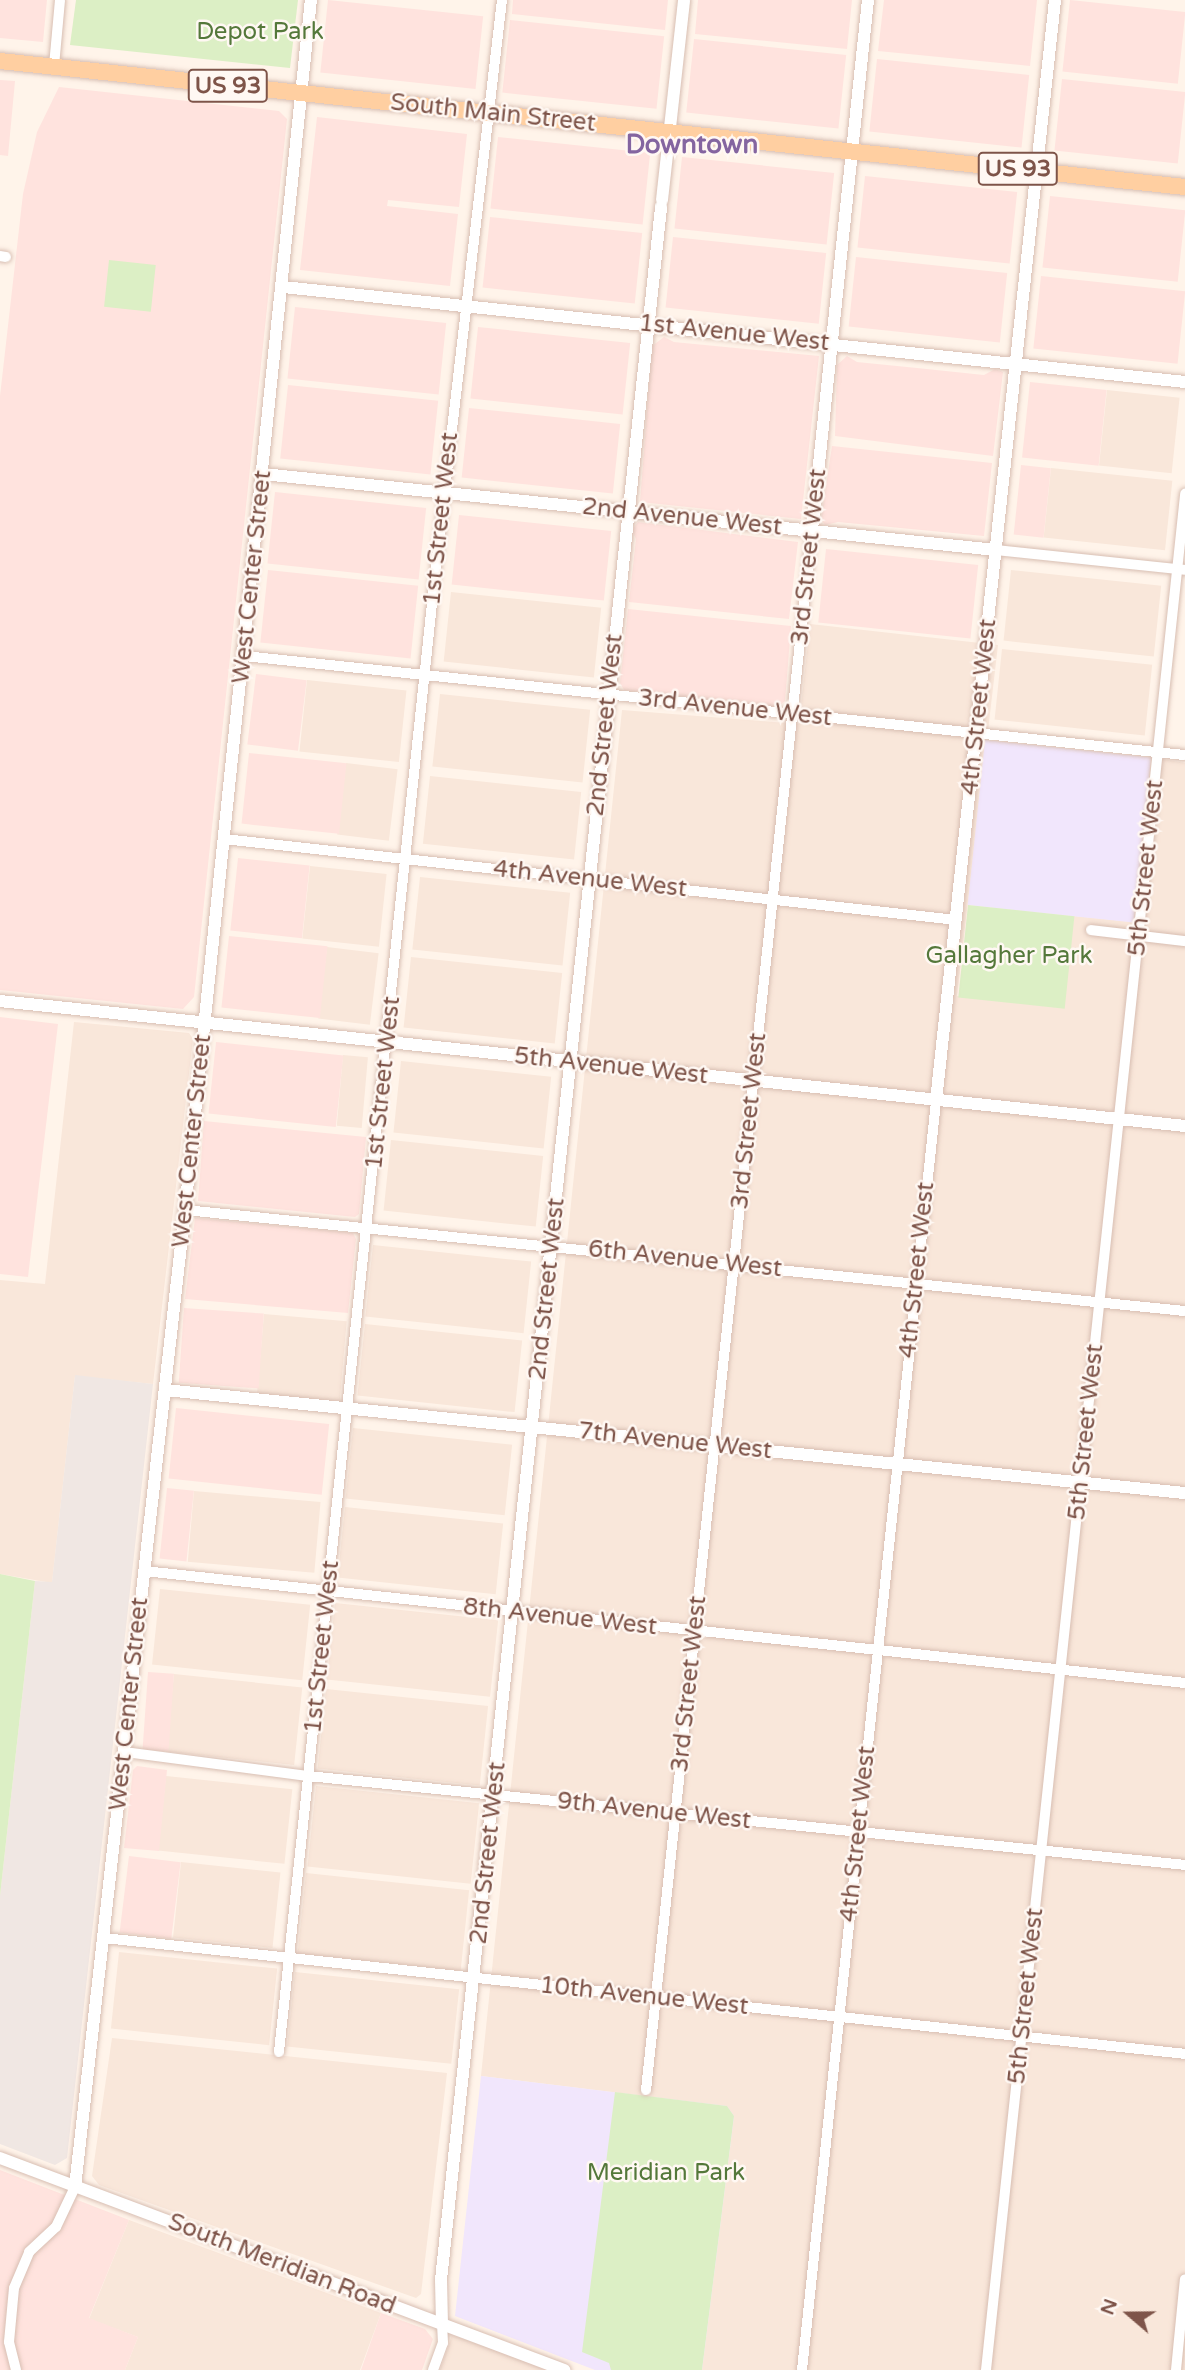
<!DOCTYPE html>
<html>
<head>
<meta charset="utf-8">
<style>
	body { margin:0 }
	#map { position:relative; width:1185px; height:2370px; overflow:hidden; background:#fff4ea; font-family:"Varela Round",sans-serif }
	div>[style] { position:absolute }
	.residential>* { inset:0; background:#f9e7da; transform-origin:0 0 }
	.commercial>* { inset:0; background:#ffe3de; transform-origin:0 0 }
	.industrial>* { inset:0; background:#f0e7e3 }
	.education>* { inset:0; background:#f1e6fc; transform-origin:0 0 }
	.green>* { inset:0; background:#dcefc5; transform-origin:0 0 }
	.roads { filter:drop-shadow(0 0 2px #d8beb2) drop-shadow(0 0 2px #d8beb2) }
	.minor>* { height:10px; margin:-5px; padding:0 5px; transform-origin:5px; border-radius:5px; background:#fff }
	.tertiary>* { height:12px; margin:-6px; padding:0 6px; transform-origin:6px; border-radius:6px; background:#fff }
	.primary>* { height:16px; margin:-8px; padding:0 8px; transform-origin:8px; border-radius:8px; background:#ffcfa1 }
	span { translate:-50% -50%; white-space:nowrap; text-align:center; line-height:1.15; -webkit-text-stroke:5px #fff8f3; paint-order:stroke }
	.shield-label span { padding:2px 5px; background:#fff8f3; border:2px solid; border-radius:5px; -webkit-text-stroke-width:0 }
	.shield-label { font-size:23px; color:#7e5449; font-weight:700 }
	.park-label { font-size:24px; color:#54783a }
	.street-label { font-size:24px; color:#7e5449 }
	.neighbourhood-label { font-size:26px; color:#8465a0; font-weight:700 }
	.north { position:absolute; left:1094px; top:2279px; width:70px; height:70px; -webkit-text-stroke:5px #fff8f3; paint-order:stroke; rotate:290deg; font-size:19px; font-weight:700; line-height:28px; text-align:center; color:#7e5449 }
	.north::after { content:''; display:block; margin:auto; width:24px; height:32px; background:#7e5449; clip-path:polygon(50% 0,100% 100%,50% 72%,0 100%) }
</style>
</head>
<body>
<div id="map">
	<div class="residential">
		<i style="left:1107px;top:390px;width:73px;height:76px;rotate:6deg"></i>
		<i style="left:1051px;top:468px;width:122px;height:70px;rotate:6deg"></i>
		<i style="left:1011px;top:570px;width:151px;height:71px;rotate:6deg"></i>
		<i style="left:451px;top:592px;width:151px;height:70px;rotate:6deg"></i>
		<i style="clip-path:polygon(810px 624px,998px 645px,957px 996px,1063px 1008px,1074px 916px,1133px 922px,1151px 757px,1185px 763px,1185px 2370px,702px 2370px,734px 2116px,726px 2106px,481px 2076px,622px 710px,799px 724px)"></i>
		<i style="left:1002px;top:649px;width:151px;height:71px;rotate:6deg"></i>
		<i style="left:307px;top:680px;width:100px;height:72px;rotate:6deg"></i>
		<i style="left:440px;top:694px;width:151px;height:73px;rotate:6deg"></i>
		<i style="left:346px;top:763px;width:52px;height:72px;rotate:7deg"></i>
		<i style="left:430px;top:776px;width:152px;height:68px;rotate:6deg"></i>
		<i style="left:310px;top:866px;width:77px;height:73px;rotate:6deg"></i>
		<i style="left:420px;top:877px;width:151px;height:73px;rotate:6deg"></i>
		<i style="left:327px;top:947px;width:52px;height:72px;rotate:7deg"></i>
		<i style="left:411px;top:957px;width:152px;height:71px;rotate:6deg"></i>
		<i style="clip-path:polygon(74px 1022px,189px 1033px,193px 1039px,153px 1384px,75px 1376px,52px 1583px,0 1574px,0 1280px,45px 1284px)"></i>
		<i style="left:343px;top:1055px;width:25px;height:71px;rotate:5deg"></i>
		<i style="left:401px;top:1061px;width:151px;height:72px;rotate:6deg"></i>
		<i style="left:391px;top:1140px;width:153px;height:71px;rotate:6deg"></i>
		<i style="left:373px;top:1245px;width:159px;height:72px;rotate:6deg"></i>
		<i style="left:264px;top:1314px;width:83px;height:81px;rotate:5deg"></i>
		<i style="left:365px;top:1324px;width:158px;height:72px;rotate:6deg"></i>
		<i style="left:353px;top:1428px;width:160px;height:71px;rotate:6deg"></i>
		<i style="left:194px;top:1491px;width:127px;height:71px;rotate:5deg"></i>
		<i style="left:345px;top:1507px;width:159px;height:71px;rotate:6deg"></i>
		<i style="left:160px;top:1589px;width:151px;height:76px;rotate:6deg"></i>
		<i style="left:335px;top:1603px;width:164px;height:77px;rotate:6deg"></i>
		<i style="left:174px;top:1674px;width:129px;height:78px;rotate:6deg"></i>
		<i style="left:326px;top:1689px;width:163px;height:80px;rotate:6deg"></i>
		<i style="left:166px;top:1776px;width:127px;height:75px;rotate:6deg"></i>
		<i style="left:316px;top:1786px;width:164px;height:81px;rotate:6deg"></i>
		<i style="left:181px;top:1862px;width:100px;height:76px;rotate:6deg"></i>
		<i style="left:306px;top:1873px;width:164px;height:81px;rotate:6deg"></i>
		<i style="left:119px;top:1952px;width:159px;height:77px;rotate:6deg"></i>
		<i style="left:295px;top:1972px;width:165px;height:75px;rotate:6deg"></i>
		<i style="clip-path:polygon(112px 2038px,447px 2073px,421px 2294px,416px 2298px,99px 2185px,92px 2176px)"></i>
		<i style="clip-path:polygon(129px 2220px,381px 2313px,360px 2370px,125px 2370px,138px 2337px,89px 2319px)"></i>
		<i style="clip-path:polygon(452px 2335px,551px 2370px,440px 2370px)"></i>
	</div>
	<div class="commercial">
		<i style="clip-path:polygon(0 0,47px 0,43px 42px,0 38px)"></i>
		<i style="left:328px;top:0;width:156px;height:73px;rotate:6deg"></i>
		<i style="clip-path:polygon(513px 0,668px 0,665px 30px,512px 14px)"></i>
		<i style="clip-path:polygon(698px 0,852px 0,847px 49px,695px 34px)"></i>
		<i style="clip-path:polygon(884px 0,1037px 0,1030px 66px,878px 51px)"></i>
		<i style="left:1070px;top:0;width:116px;height:72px;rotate:6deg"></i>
		<i style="left:510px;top:20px;width:155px;height:73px;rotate:6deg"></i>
		<i style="left:694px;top:39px;width:153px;height:74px;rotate:6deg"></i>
		<i style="left:877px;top:59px;width:153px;height:73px;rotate:6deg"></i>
		<i style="left:1062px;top:79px;width:124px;height:72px;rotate:6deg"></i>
		<i style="clip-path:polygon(0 80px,15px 81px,8px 156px,0 155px)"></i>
		<i style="clip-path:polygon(59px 87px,279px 111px,287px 119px,194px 997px,183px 1009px,0 990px,0 396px,23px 194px,37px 132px)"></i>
		<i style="clip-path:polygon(317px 117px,467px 134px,459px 207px,388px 200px,387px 206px,458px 214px,450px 286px,300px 270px)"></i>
		<i style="left:498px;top:137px;width:153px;height:72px;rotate:6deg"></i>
		<i style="left:682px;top:157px;width:153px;height:72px;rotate:6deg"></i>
		<i style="left:865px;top:176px;width:153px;height:72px;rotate:6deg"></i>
		<i style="left:1050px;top:196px;width:136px;height:72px;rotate:6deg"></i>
		<i style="left:490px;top:217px;width:153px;height:71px;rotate:6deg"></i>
		<i style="left:673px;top:237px;width:154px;height:71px;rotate:6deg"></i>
		<i style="left:856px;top:257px;width:152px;height:70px;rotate:6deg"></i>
		<i style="left:1041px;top:276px;width:145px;height:73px;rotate:6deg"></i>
		<i style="left:295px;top:307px;width:152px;height:72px;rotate:6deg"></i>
		<i style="left:478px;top:327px;width:153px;height:72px;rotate:6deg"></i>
		<i style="clip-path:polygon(664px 337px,674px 342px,819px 356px,801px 519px,640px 502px,652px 346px)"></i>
		<i style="clip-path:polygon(847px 356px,857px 362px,917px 368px,984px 375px,995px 369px,1003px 372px,993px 456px,835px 436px,837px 365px)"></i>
		<i style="left:1030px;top:382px;width:77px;height:76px;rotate:6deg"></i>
		<i style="left:288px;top:385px;width:151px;height:74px;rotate:6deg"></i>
		<i style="left:469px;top:408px;width:152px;height:70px;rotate:6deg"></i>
		<i style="clip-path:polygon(832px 446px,992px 463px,984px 536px,838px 522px,825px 525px,821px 519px)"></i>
		<i style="left:1021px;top:465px;width:30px;height:70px;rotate:6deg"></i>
		<i style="left:275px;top:492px;width:152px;height:72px;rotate:6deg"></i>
		<i style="left:459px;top:515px;width:153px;height:70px;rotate:6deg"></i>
		<i style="clip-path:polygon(638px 522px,798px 542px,789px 619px,629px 602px,636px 539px,632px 530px)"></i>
		<i style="left:826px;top:549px;width:153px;height:74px;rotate:6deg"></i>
		<i style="left:268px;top:570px;width:151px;height:73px;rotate:6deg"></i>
		<i style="clip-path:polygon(628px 609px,791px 626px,785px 701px,778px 707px,624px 690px,620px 683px)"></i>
		<i style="left:256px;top:674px;width:51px;height:71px;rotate:7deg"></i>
		<i style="left:249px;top:753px;width:98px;height:71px;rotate:6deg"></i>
		<i style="left:238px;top:858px;width:72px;height:73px;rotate:6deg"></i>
		<i style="left:229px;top:936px;width:99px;height:72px;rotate:6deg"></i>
		<i style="clip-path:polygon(0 1017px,58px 1024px,28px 1277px,0 1274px)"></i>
		<i style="left:216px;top:1042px;width:128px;height:72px;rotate:6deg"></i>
		<i style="clip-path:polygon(204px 1121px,366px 1137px,359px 1214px,355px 1217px,198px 1201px)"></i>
		<i style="clip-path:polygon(195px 1218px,353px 1233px,356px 1239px,348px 1313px,185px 1299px)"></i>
		<i style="left:184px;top:1308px;width:80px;height:75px;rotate:4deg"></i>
		<i style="left:176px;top:1408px;width:154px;height:71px;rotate:6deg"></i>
		<i style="left:167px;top:1488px;width:27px;height:71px;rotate:6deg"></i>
		<i style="left:148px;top:1672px;width:26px;height:78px;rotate:4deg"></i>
		<i style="clip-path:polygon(137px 1766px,167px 1770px,159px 1851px,124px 1848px,133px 1770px)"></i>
		<i style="left:129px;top:1856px;width:52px;height:77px;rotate:7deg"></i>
		<i style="clip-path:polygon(0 2170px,129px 2220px,89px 2318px,138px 2337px,125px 2370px,0 2370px)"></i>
		<i style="clip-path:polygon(381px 2313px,425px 2329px,433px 2339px,422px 2370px,361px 2370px)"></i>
	</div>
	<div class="industrial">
		<i style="clip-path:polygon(75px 1375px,153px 1384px,67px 2158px,55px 2165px,0 2144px,0 1896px,35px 1581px,52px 1582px)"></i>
	</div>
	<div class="education">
		<i style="left:985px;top:740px;width:167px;height:166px;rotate:6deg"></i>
		<i style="clip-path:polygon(481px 2076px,727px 2106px,734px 2116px,702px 2370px,595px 2370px,455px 2316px)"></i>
	</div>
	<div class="green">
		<i style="clip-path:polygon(76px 0,298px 0,290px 68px,70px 45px)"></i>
		<i style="left:109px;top:260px;width:47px;height:47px;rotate:6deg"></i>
		<i style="left:968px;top:905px;width:107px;height:93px;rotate:6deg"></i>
		<i style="clip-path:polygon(0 1574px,35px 1581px,0 1896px)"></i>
		<i style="clip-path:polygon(615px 2092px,727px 2106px,734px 2116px,702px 2370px,611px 2370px,609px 2363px,582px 2352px)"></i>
	</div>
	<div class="roads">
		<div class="minor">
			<i style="left:54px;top:66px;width:66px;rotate:-84.8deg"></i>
			<i style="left:0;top:256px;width:6px;rotate:9deg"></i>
			<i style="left:996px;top:550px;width:190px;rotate:6deg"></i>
			<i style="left:244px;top:656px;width:946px;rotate:6.01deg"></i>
			<i style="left:224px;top:839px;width:736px;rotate:6.31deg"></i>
			<i style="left:1091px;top:930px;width:95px;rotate:6.7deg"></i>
			<i style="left:185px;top:1210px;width:1005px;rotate:5.77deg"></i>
			<i style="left:144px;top:1571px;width:1047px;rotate:6.14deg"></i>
			<i style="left:125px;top:1752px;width:185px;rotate:7.5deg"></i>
			<i style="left:308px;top:1776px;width:882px;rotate:5.79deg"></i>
			<i style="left:104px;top:1938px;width:1087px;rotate:6.12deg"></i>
			<i style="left:279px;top:2052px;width:1476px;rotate:-83.97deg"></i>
			<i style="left:434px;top:584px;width:588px;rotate:-83.36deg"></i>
			<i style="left:646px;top:2090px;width:1569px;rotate:-83.93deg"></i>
			<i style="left:16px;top:2370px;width:29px;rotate:-104deg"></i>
			<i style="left:9px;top:2342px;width:54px;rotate:-84.7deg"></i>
			<i style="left:14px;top:2288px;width:39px;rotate:-67deg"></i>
			<i style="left:29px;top:2252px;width:37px;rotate:-43deg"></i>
			<i style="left:56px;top:2227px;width:44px;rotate:-64.6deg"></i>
			<i style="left:433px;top:2370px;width:29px;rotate:-70deg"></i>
			<i style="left:443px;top:2343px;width:19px;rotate:-93deg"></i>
			<i style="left:802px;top:2370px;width:1276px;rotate:-83.97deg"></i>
			<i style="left:986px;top:2370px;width:1887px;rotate:-83.94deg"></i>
			<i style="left:1176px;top:2370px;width:91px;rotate:-84.4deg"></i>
		</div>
		<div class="tertiary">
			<i style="left:662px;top:200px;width:201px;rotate:-83.7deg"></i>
			<i style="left:283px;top:287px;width:907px;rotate:6.01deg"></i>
			<i style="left:263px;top:474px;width:737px;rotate:5.92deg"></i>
			<i style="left:812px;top:530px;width:533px;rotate:-83.97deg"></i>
			<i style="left:0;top:1001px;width:1192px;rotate:6.02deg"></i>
			<i style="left:936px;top:1101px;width:1107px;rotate:-83.83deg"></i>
			<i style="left:165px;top:1390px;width:1025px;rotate:5.77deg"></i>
			<i style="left:0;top:2158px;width:603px;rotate:20.6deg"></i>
			<i style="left:75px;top:2187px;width:983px;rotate:-83.58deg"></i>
			<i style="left:185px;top:1210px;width:1217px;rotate:-84.06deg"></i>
			<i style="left:442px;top:2324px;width:44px;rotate:-91.3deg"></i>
			<i style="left:441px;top:2280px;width:2085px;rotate:-83.94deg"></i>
		</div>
		<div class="primary">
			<i style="left:0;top:61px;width:1192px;rotate:6.07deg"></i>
		</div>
	</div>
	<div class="shield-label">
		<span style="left:228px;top:86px">US 93</span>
		<span style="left:1018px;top:169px">US 93</span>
	</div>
	<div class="park-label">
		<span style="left:260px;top:32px">Depot Park</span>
		<span style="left:1009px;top:956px">Gallagher Park</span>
		<span style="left:666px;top:2173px">Meridian Park</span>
	</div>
	<div class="street-label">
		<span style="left:493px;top:113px;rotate:6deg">South Main Street</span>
		<span style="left:734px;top:333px;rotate:6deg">1st Avenue West</span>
		<span style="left:682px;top:517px;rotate:6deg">2nd Avenue West</span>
		<span style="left:441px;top:519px;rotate:-84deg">1st Street West</span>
		<span style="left:809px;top:557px;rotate:-84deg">3rd Street West</span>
		<span style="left:252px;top:577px;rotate:-84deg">West Center Street</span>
		<span style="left:979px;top:707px;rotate:-84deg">4th Street West</span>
		<span style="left:735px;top:708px;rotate:6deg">3rd Avenue West</span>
		<span style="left:605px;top:725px;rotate:-84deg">2nd Street West</span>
		<span style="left:1146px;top:868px;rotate:-84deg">5th Street West</span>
		<span style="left:590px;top:879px;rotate:6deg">4th Avenue West</span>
		<span style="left:611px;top:1066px;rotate:6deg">5th Avenue West</span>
		<span style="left:383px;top:1083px;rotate:-84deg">1st Street West</span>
		<span style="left:749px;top:1121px;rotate:-84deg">3rd Street West</span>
		<span style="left:192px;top:1141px;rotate:-84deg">West Center Street</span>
		<span style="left:685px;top:1259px;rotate:6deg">6th Avenue West</span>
		<span style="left:917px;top:1270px;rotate:-84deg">4th Street West</span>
		<span style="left:547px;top:1289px;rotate:-84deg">2nd Street West</span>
		<span style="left:1086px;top:1432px;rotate:-84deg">5th Street West</span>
		<span style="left:675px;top:1441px;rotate:6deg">7th Avenue West</span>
		<span style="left:560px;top:1617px;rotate:6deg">8th Avenue West</span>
		<span style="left:322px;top:1647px;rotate:-84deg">1st Street West</span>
		<span style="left:689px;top:1684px;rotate:-84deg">3rd Street West</span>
		<span style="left:129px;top:1704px;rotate:-84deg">West Center Street</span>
		<span style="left:654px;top:1811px;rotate:6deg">9th Avenue West</span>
		<span style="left:858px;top:1834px;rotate:-84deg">4th Street West</span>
		<span style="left:488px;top:1853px;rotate:-84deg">2nd Street West</span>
		<span style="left:644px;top:1996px;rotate:6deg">10th Avenue West</span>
		<span style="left:1026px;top:1996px;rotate:-84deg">5th Street West</span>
		<span style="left:282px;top:2264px;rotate:21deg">South Meridian Road</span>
	</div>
	<div class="neighbourhood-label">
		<span style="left:692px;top:145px">Downtown</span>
	</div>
	<div class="north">N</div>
</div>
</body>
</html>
